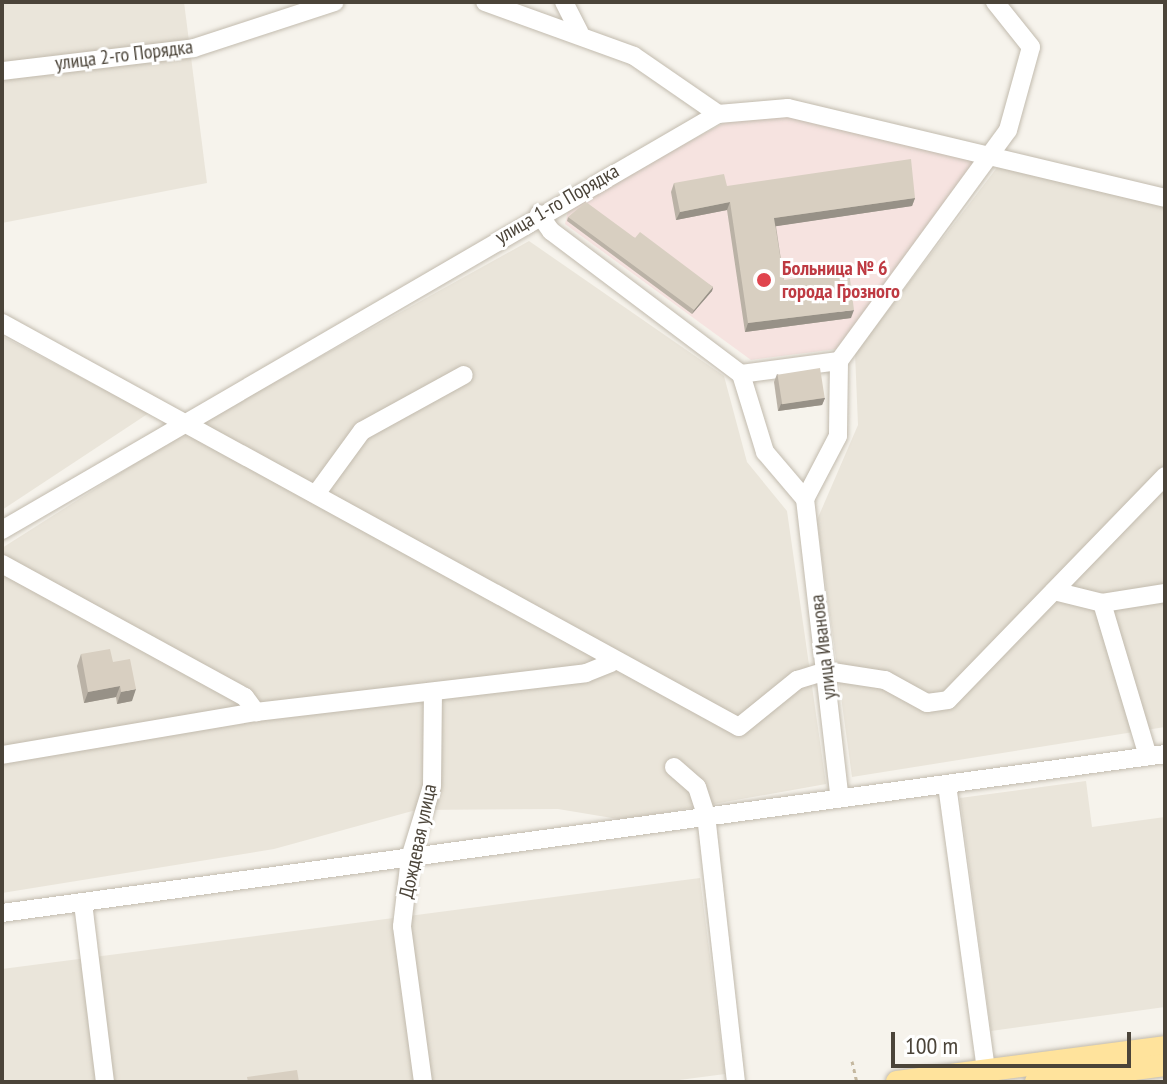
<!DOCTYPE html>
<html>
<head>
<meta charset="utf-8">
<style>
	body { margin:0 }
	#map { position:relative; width:1167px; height:1084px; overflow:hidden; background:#f6f3ec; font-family:"PT Sans Narrow",sans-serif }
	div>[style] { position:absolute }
	.residential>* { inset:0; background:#eae5da }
	.medical>* { inset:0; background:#f6e3e0 }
	.path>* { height:3px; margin-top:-1.5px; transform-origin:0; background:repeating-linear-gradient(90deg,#c4b79f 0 4px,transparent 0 8px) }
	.roads { filter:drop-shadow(0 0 2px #c2bbae) drop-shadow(0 0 2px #c2bbae) }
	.minor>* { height:18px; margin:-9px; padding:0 9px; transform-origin:9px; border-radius:9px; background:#fff }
	.major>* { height:22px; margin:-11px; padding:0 11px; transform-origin:11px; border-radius:11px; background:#ffe39c }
	.wall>* { inset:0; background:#bab2a6 }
	.shaded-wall>* { inset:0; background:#979187 }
	.building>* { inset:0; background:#d8cfc1; transform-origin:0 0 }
	.dots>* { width:22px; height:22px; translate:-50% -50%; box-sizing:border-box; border:4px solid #fff; border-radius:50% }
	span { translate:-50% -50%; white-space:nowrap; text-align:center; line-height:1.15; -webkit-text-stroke:6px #fff; paint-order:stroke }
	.street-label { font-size:20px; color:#4b4439 }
	.health-label { font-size:20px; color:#be3a42; font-weight:700 }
	.left { translate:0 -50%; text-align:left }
	.frame { position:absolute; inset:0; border:4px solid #4b4439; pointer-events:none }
	.scale { position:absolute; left:891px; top:1032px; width:240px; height:36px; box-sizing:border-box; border:4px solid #4b4439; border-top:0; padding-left:10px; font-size:24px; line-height:28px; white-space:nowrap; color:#4b4439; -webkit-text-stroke:6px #fff; paint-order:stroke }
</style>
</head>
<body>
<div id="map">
	<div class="residential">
		<i style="clip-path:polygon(2px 2px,184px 2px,207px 183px,2px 223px)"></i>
		<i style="clip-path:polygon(999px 165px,1165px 207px,1165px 727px,852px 777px,817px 520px,858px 425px,855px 353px)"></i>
		<i style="clip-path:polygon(529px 241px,724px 376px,747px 462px,787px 511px,826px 784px,624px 820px,558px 809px,416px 810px,274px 849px,2px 893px,2px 548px,183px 433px)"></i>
		<i style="clip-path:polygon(2px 336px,149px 413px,2px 510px)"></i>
		<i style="clip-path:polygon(1086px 781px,1092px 827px,1165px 817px,1165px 1007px,991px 1031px,960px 798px)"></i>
		<i style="clip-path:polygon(700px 878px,725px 1074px,664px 1082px,2px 1082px,2px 969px)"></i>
	</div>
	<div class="medical">
		<i style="clip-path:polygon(742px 113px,782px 113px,971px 158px,973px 168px,837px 349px,751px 360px,565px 224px,569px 207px)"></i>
	</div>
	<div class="path">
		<i style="left:852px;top:1061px;width:22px;rotate:77deg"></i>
	</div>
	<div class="roads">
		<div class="minor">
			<i style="left:485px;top:2px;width:158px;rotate:19.9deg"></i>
			<i style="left:634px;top:56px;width:102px;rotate:34.6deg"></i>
			<i style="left:564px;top:2px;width:34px;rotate:63deg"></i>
			<i style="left:2px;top:71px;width:193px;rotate:-6.8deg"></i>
			<i style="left:194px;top:48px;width:148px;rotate:-18.1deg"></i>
			<i style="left:539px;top:214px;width:21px;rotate:55deg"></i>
			<i style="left:551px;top:231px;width:238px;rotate:37deg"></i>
			<i style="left:741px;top:374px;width:99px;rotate:-7.6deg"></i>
			<i style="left:839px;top:361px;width:286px;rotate:-53.8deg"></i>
			<i style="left:1008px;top:130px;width:86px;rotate:-74.5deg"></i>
			<i style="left:1031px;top:47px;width:58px;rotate:-128.7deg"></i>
			<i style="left:2px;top:323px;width:840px;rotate:28.73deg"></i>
			<i style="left:739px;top:727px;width:75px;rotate:-39deg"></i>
			<i style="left:797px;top:680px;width:30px;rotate:-17deg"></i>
			<i style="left:826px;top:671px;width:60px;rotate:8.7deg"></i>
			<i style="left:885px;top:680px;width:48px;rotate:28.7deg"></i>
			<i style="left:927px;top:703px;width:21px;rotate:-8deg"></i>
			<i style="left:948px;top:700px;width:312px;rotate:-45.9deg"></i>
			<i style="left:839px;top:361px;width:75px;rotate:90.8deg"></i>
			<i style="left:838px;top:436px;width:71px;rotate:117.6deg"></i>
			<i style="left:805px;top:499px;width:298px;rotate:83.4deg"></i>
			<i style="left:741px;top:374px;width:82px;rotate:72.9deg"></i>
			<i style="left:765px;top:452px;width:62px;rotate:49.6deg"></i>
			<i style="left:316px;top:494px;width:78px;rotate:-53.9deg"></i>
			<i style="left:362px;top:431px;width:116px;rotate:-28.8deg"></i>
			<i style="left:2px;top:530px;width:828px;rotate:-30.16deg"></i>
			<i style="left:718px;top:114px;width:70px;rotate:-4.9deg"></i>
			<i style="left:788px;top:108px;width:388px;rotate:13.4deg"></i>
			<i style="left:2px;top:564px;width:277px;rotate:28.7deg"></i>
			<i style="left:245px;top:697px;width:19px;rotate:54deg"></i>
			<i style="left:1054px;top:591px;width:49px;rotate:14deg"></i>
			<i style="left:1102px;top:603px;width:64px;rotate:-9deg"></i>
			<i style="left:1102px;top:603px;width:160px;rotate:73.3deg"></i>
			<i style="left:2px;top:755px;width:258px;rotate:-9.6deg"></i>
			<i style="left:256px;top:712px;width:332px;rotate:-6.7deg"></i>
			<i style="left:586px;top:673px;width:27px;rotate:-22deg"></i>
			<i style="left:674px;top:767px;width:30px;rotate:41deg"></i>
			<i style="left:697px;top:787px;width:29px;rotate:72deg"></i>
			<i style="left:706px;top:815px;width:269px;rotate:83.6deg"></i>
			<i style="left:947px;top:785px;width:288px;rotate:82.2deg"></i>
			<i style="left:83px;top:903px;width:180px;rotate:83deg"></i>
			<i style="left:2px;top:913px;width:1174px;rotate:-7.78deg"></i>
			<i style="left:423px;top:1082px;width:157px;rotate:-97.7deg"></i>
			<i style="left:402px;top:926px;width:68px;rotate:-83.3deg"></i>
			<i style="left:410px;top:858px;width:75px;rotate:-73deg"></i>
			<i style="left:432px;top:786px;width:91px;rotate:-89.4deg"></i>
		</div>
		<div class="major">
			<i style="left:897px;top:1082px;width:270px;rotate:-7.4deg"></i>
			<i style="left:1036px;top:1082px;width:130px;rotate:-7.5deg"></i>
		</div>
	</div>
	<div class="wall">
		<i style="clip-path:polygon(674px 183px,727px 186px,915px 198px,912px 206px,776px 226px,784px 280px,851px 318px,745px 332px,727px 210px,676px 220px,671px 192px)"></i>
		<i style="clip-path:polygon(568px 217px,635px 238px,713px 287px,712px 291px,692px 314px,567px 221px)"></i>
		<i style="clip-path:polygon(777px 374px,825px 398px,822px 405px,778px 411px,774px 382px)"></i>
		<i style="clip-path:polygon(81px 654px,113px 662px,132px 701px,117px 704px,116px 697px,84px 703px,77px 666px)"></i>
	</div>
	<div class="shaded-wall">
		<i style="clip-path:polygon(915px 198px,912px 206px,771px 227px,774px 218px)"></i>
		<i style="clip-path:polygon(730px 202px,727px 210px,676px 220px,680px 212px)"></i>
		<i style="clip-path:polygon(713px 287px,712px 291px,692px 314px,694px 310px)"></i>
		<i style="clip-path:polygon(854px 310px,851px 318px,745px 332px,748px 323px)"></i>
		<i style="clip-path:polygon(825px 398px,822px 405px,778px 411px,781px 404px)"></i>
		<i style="clip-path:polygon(120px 686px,116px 697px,84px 703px,88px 692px)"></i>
		<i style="clip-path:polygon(136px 689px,132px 701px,117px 704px,121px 692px)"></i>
	</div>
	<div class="building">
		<i style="clip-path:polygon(911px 159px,915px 198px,774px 218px,784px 280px,849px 271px,854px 310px,748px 323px,730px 202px,680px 212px,674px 183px,724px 174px,727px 186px)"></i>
		<i style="clip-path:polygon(586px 202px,635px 238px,640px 232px,713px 287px,694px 310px,568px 217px)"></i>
		<i style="left:820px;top:368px;width:30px;height:43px;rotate:81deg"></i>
		<i style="clip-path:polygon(110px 649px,113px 662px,130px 659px,136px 689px,121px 692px,120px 686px,88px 692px,81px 654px)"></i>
		<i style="clip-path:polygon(297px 1070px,299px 1082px,248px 1082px,247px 1077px)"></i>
	</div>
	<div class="dots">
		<i style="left:764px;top:280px;background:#e0444e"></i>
	</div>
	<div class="street-label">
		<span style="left:124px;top:55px;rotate:-7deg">улица 2-го Порядка</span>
		<span style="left:557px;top:204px;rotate:-30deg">улица 1-го Порядка</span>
		<span style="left:823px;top:647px;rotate:-97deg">улица Иванова</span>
		<span style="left:418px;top:841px;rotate:-78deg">Дождевая улица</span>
	</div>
	<div class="health-label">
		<span class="left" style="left:782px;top:280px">Больница № 6<br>города Грозного</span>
	</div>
	<div class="frame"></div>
	<div class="scale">100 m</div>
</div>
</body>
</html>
